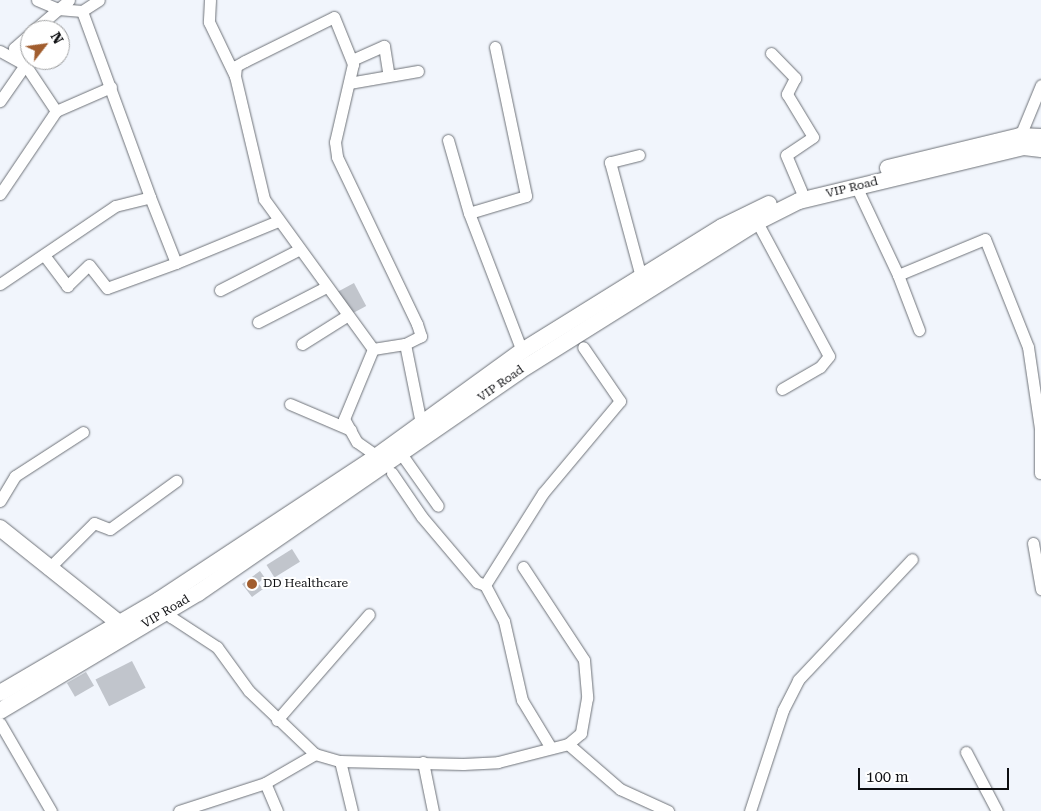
<!DOCTYPE html>
<html>
<head>
<meta charset="utf-8">
<style>
	body { margin:0 }
	#map { position:relative; width:1041px; height:811px; overflow:hidden; background:#f1f5fc; font-family:"Roboto Serif",serif }
	div>[style] { position:absolute }
	.building>* { inset:0; background:#c1c5cc; transform-origin:0 0 }
	.roads { filter:drop-shadow(0 0 1px #6e7278) drop-shadow(0 0 1px #6e7278) }
	.street>* { height:11px; margin:-5.5px; padding:0 5.5px; transform-origin:5.5px; border-radius:5.5px; background:#fff }
	.secondary>* { height:16px; margin:-8px; padding:0 8px; transform-origin:8px; border-radius:8px; background:#fff }
	.dots>* { width:14px; height:14px; translate:-50% -50%; box-sizing:border-box; border:2px solid #fff; border-radius:50% }
	span { translate:-50% -50%; white-space:nowrap; text-align:center; line-height:1.15; -webkit-text-stroke:4px #fff; paint-order:stroke }
	.street-label { font-size:12px; color:#0d0e11 }
	.poi-label { font-size:12px; color:#0d0e11 }
	.left { translate:0 -50%; text-align:left }
	.north { position:absolute; left:20px; top:20px; width:50px; height:50px; box-sizing:border-box; background:#fff; border:1px solid #9e9fa0; border-radius:50%; rotate:60deg; font-size:14px; font-weight:700; line-height:20px; text-align:center; color:#0d0e11 }
	.north::after { content:''; display:block; margin:auto; width:18px; height:22px; background:#a15d2e; clip-path:polygon(50% 0,100% 100%,50% 72%,0 100%) }
	.scale { position:absolute; left:858px; top:768px; width:151px; height:22px; box-sizing:border-box; border:2px solid #0d0e11; border-top:0; padding-left:6px; font-size:15px; line-height:18px; white-space:nowrap; color:#0d0e11; -webkit-text-stroke:4px #fff; paint-order:stroke }
</style>
</head>
<body>
<div id="map">
	<div class="building">
		<i style="left:354px;top:283px;width:26px;height:19px;rotate:62deg"></i>
		<i style="left:292px;top:549px;width:15px;height:30px;rotate:58deg"></i>
		<i style="clip-path:polygon(260px 571px,265px 578px,258px 583px,263px 589px,252px 597px,242px 584px)"></i>
		<i style="left:132px;top:661px;width:30px;height:41px;rotate:63deg"></i>
		<i style="left:86px;top:672px;width:16px;height:22px;rotate:60deg"></i>
	</div>
	<div class="roads">
		<div class="street">
			<i style="left:37px;top:0;width:23px;rotate:23deg"></i>
			<i style="left:58px;top:9px;width:24px;rotate:5deg"></i>
			<i style="left:210px;top:0;width:22px;rotate:93deg"></i>
			<i style="left:209px;top:22px;width:60px;rotate:64.3deg"></i>
			<i style="left:235px;top:76px;width:126px;rotate:76.7deg"></i>
			<i style="left:264px;top:199px;width:185px;rotate:54deg"></i>
			<i style="left:373px;top:349px;width:32px;rotate:-9deg"></i>
			<i style="left:405px;top:344px;width:81px;rotate:78.6deg"></i>
			<i style="left:34px;top:30px;width:46px;rotate:-40.6deg"></i>
			<i style="left:30px;top:34px;width:21px;rotate:139deg"></i>
			<i style="left:14px;top:48px;width:76px;rotate:56.3deg"></i>
			<i style="left:495px;top:47px;width:152px;rotate:78.2deg"></i>
			<i style="left:526px;top:196px;width:59px;rotate:163.4deg"></i>
			<i style="left:469px;top:213px;width:148px;rotate:69deg"></i>
			<i style="left:0;top:51px;width:29px;rotate:29deg"></i>
			<i style="left:25px;top:65px;width:44px;rotate:124.8deg"></i>
			<i style="left:771px;top:53px;width:35px;rotate:46deg"></i>
			<i style="left:795px;top:78px;width:18px;rotate:117deg"></i>
			<i style="left:787px;top:94px;width:50px;rotate:58.8deg"></i>
			<i style="left:813px;top:137px;width:32px;rotate:146deg"></i>
			<i style="left:786px;top:155px;width:39px;rotate:67deg"></i>
			<i style="left:352px;top:60px;width:35px;rotate:-24deg"></i>
			<i style="left:384px;top:46px;width:30px;rotate:81deg"></i>
			<i style="left:235px;top:76px;width:10px;rotate:-84deg"></i>
			<i style="left:236px;top:66px;width:10px;rotate:-29deg"></i>
			<i style="left:245px;top:61px;width:99px;rotate:-26.3deg"></i>
			<i style="left:334px;top:17px;width:51px;rotate:68deg"></i>
			<i style="left:353px;top:64px;width:80px;rotate:103deg"></i>
			<i style="left:335px;top:142px;width:15px;rotate:82deg"></i>
			<i style="left:337px;top:157px;width:185px;rotate:64.4deg"></i>
			<i style="left:417px;top:324px;width:13px;rotate:72deg"></i>
			<i style="left:421px;top:336px;width:18px;rotate:153deg"></i>
			<i style="left:349px;top:83px;width:70px;rotate:-9.9deg"></i>
			<i style="left:1020px;top:136px;width:55px;rotate:-67.6deg"></i>
			<i style="left:448px;top:140px;width:76px;rotate:74deg"></i>
			<i style="left:639px;top:155px;width:30px;rotate:166deg"></i>
			<i style="left:610px;top:162px;width:119px;rotate:74.9deg"></i>
			<i style="left:856px;top:186px;width:98px;rotate:64.7deg"></i>
			<i style="left:898px;top:275px;width:94px;rotate:-22.5deg"></i>
			<i style="left:985px;top:239px;width:116px;rotate:68.3deg"></i>
			<i style="left:1028px;top:347px;width:82px;rotate:81.6deg"></i>
			<i style="left:1040px;top:428px;width:45px;rotate:90deg"></i>
			<i style="left:0;top:194px;width:100px;rotate:-56deg"></i>
			<i style="left:56px;top:111px;width:60px;rotate:-23.6deg"></i>
			<i style="left:757px;top:222px;width:152px;rotate:61.8deg"></i>
			<i style="left:829px;top:356px;width:14px;rotate:129deg"></i>
			<i style="left:820px;top:367px;width:44px;rotate:149.9deg"></i>
			<i style="left:44px;top:255px;width:39px;rotate:53deg"></i>
			<i style="left:67px;top:286px;width:30px;rotate:-44deg"></i>
			<i style="left:89px;top:265px;width:29px;rotate:52deg"></i>
			<i style="left:107px;top:288px;width:73px;rotate:-19.9deg"></i>
			<i style="left:176px;top:263px;width:71px;rotate:-111.5deg"></i>
			<i style="left:176px;top:263px;width:110px;rotate:-22.4deg"></i>
			<i style="left:898px;top:275px;width:59px;rotate:69.1deg"></i>
			<i style="left:0;top:284px;width:139px;rotate:-34.1deg"></i>
			<i style="left:115px;top:206px;width:36px;rotate:-14deg"></i>
			<i style="left:150px;top:197px;width:198px;rotate:-110.1deg"></i>
			<i style="left:82px;top:11px;width:20px;rotate:-33deg"></i>
			<i style="left:220px;top:290px;width:88px;rotate:-27.1deg"></i>
			<i style="left:258px;top:322px;width:76px;rotate:-27.2deg"></i>
			<i style="left:302px;top:344px;width:54px;rotate:-32.2deg"></i>
			<i style="left:373px;top:349px;width:76px;rotate:112.5deg"></i>
			<i style="left:344px;top:419px;width:26px;rotate:61deg"></i>
			<i style="left:357px;top:442px;width:24px;rotate:35deg"></i>
			<i style="left:290px;top:404px;width:66px;rotate:23.1deg"></i>
			<i style="left:402px;top:455px;width:62px;rotate:54.8deg"></i>
			<i style="left:392px;top:473px;width:53px;rotate:55.7deg"></i>
			<i style="left:422px;top:517px;width:85px;rotate:49.8deg"></i>
			<i style="left:477px;top:582px;width:9px;rotate:21deg"></i>
			<i style="left:485px;top:585px;width:41px;rotate:62.2deg"></i>
			<i style="left:504px;top:621px;width:81px;rotate:77.2deg"></i>
			<i style="left:522px;top:700px;width:56px;rotate:58.9deg"></i>
			<i style="left:0;top:501px;width:29px;rotate:-59deg"></i>
			<i style="left:15px;top:476px;width:81px;rotate:-32.9deg"></i>
			<i style="left:1033px;top:543px;width:47px;rotate:80.1deg"></i>
			<i style="left:523px;top:567px;width:111px;rotate:56.7deg"></i>
			<i style="left:584px;top:660px;width:38px;rotate:85deg"></i>
			<i style="left:587px;top:698px;width:36px;rotate:100deg"></i>
			<i style="left:581px;top:733px;width:17px;rotate:140deg"></i>
			<i style="left:48px;top:569px;width:65px;rotate:-45deg"></i>
			<i style="left:94px;top:523px;width:17px;rotate:21deg"></i>
			<i style="left:110px;top:529px;width:82px;rotate:-36deg"></i>
			<i style="left:485px;top:585px;width:109px;rotate:-57.8deg"></i>
			<i style="left:543px;top:493px;width:120px;rotate:-50.1deg"></i>
			<i style="left:620px;top:401px;width:65px;rotate:-124.4deg"></i>
			<i style="left:163px;top:606px;width:14px;rotate:54deg"></i>
			<i style="left:171px;top:617px;width:55px;rotate:33.1deg"></i>
			<i style="left:217px;top:647px;width:54px;rotate:54deg"></i>
			<i style="left:249px;top:691px;width:91px;rotate:43.7deg"></i>
			<i style="left:315px;top:754px;width:26px;rotate:16deg"></i>
			<i style="left:340px;top:761px;width:123px;rotate:1.4deg"></i>
			<i style="left:463px;top:764px;width:35px;rotate:-3deg"></i>
			<i style="left:498px;top:762px;width:72px;rotate:-14.4deg"></i>
			<i style="left:568px;top:744px;width:69px;rotate:40.9deg"></i>
			<i style="left:620px;top:789px;width:53px;rotate:24.6deg"></i>
			<i style="left:277px;top:720px;width:140px;rotate:-49deg"></i>
			<i style="left:0;top:723px;width:102px;rotate:59.9deg"></i>
			<i style="left:966px;top:752px;width:67px;rotate:62.3deg"></i>
			<i style="left:340px;top:761px;width:51px;rotate:76.5deg"></i>
			<i style="left:423px;top:762px;width:50px;rotate:78.5deg"></i>
			<i style="left:179px;top:811px;width:90px;rotate:-18deg"></i>
			<i style="left:277px;top:811px;width:30px;rotate:-113deg"></i>
			<i style="left:265px;top:783px;width:58px;rotate:-30.1deg"></i>
			<i style="left:750px;top:811px;width:106px;rotate:-71.9deg"></i>
			<i style="left:783px;top:710px;width:34px;rotate:-63deg"></i>
			<i style="left:798px;top:680px;width:166px;rotate:-46.7deg"></i>
		</div>
		<div class="secondary">
			<i style="left:888px;top:168px;width:136px;rotate:-13.6deg"></i>
			<i style="left:1020px;top:136px;width:21px;rotate:3deg"></i>
			<i style="left:0;top:528px;width:165px;rotate:38.6deg"></i>
			<i style="left:0;top:693px;width:184px;rotate:-30.3deg"></i>
			<i style="left:159px;top:600px;width:261px;rotate:-33.4deg"></i>
			<i style="left:377px;top:456px;width:179px;rotate:-35.9deg"></i>
			<i style="left:522px;top:351px;width:235px;rotate:-31.8deg"></i>
			<i style="left:722px;top:227px;width:52px;rotate:-26.1deg"></i>
			<i style="left:0;top:711px;width:230px;rotate:-30.8deg"></i>
			<i style="left:198px;top:593px;width:389px;rotate:-34.6deg"></i>
			<i style="left:518px;top:372px;width:282px;rotate:-32.1deg"></i>
			<i style="left:757px;top:222px;width:47px;rotate:-26.6deg"></i>
			<i style="left:799px;top:201px;width:231px;rotate:-13.5deg"></i>
			<i style="left:1024px;top:147px;width:17px;rotate:7deg"></i>
		</div>
	</div>
	<div class="dots">
		<i style="left:252px;top:584px;background:#a15d2e"></i>
	</div>
	<div class="street-label">
		<span style="left:852px;top:188px;rotate:-14deg">VIP Road</span>
		<span style="left:501px;top:384px;rotate:-35deg">VIP Road</span>
		<span style="left:166px;top:612px;rotate:-31deg">VIP Road</span>
	</div>
	<div class="poi-label">
		<span class="left" style="left:263px;top:584px">DD Healthcare</span>
	</div>
	<div class="north">N</div>
	<div class="scale">100 m</div>
</div>
</body>
</html>
